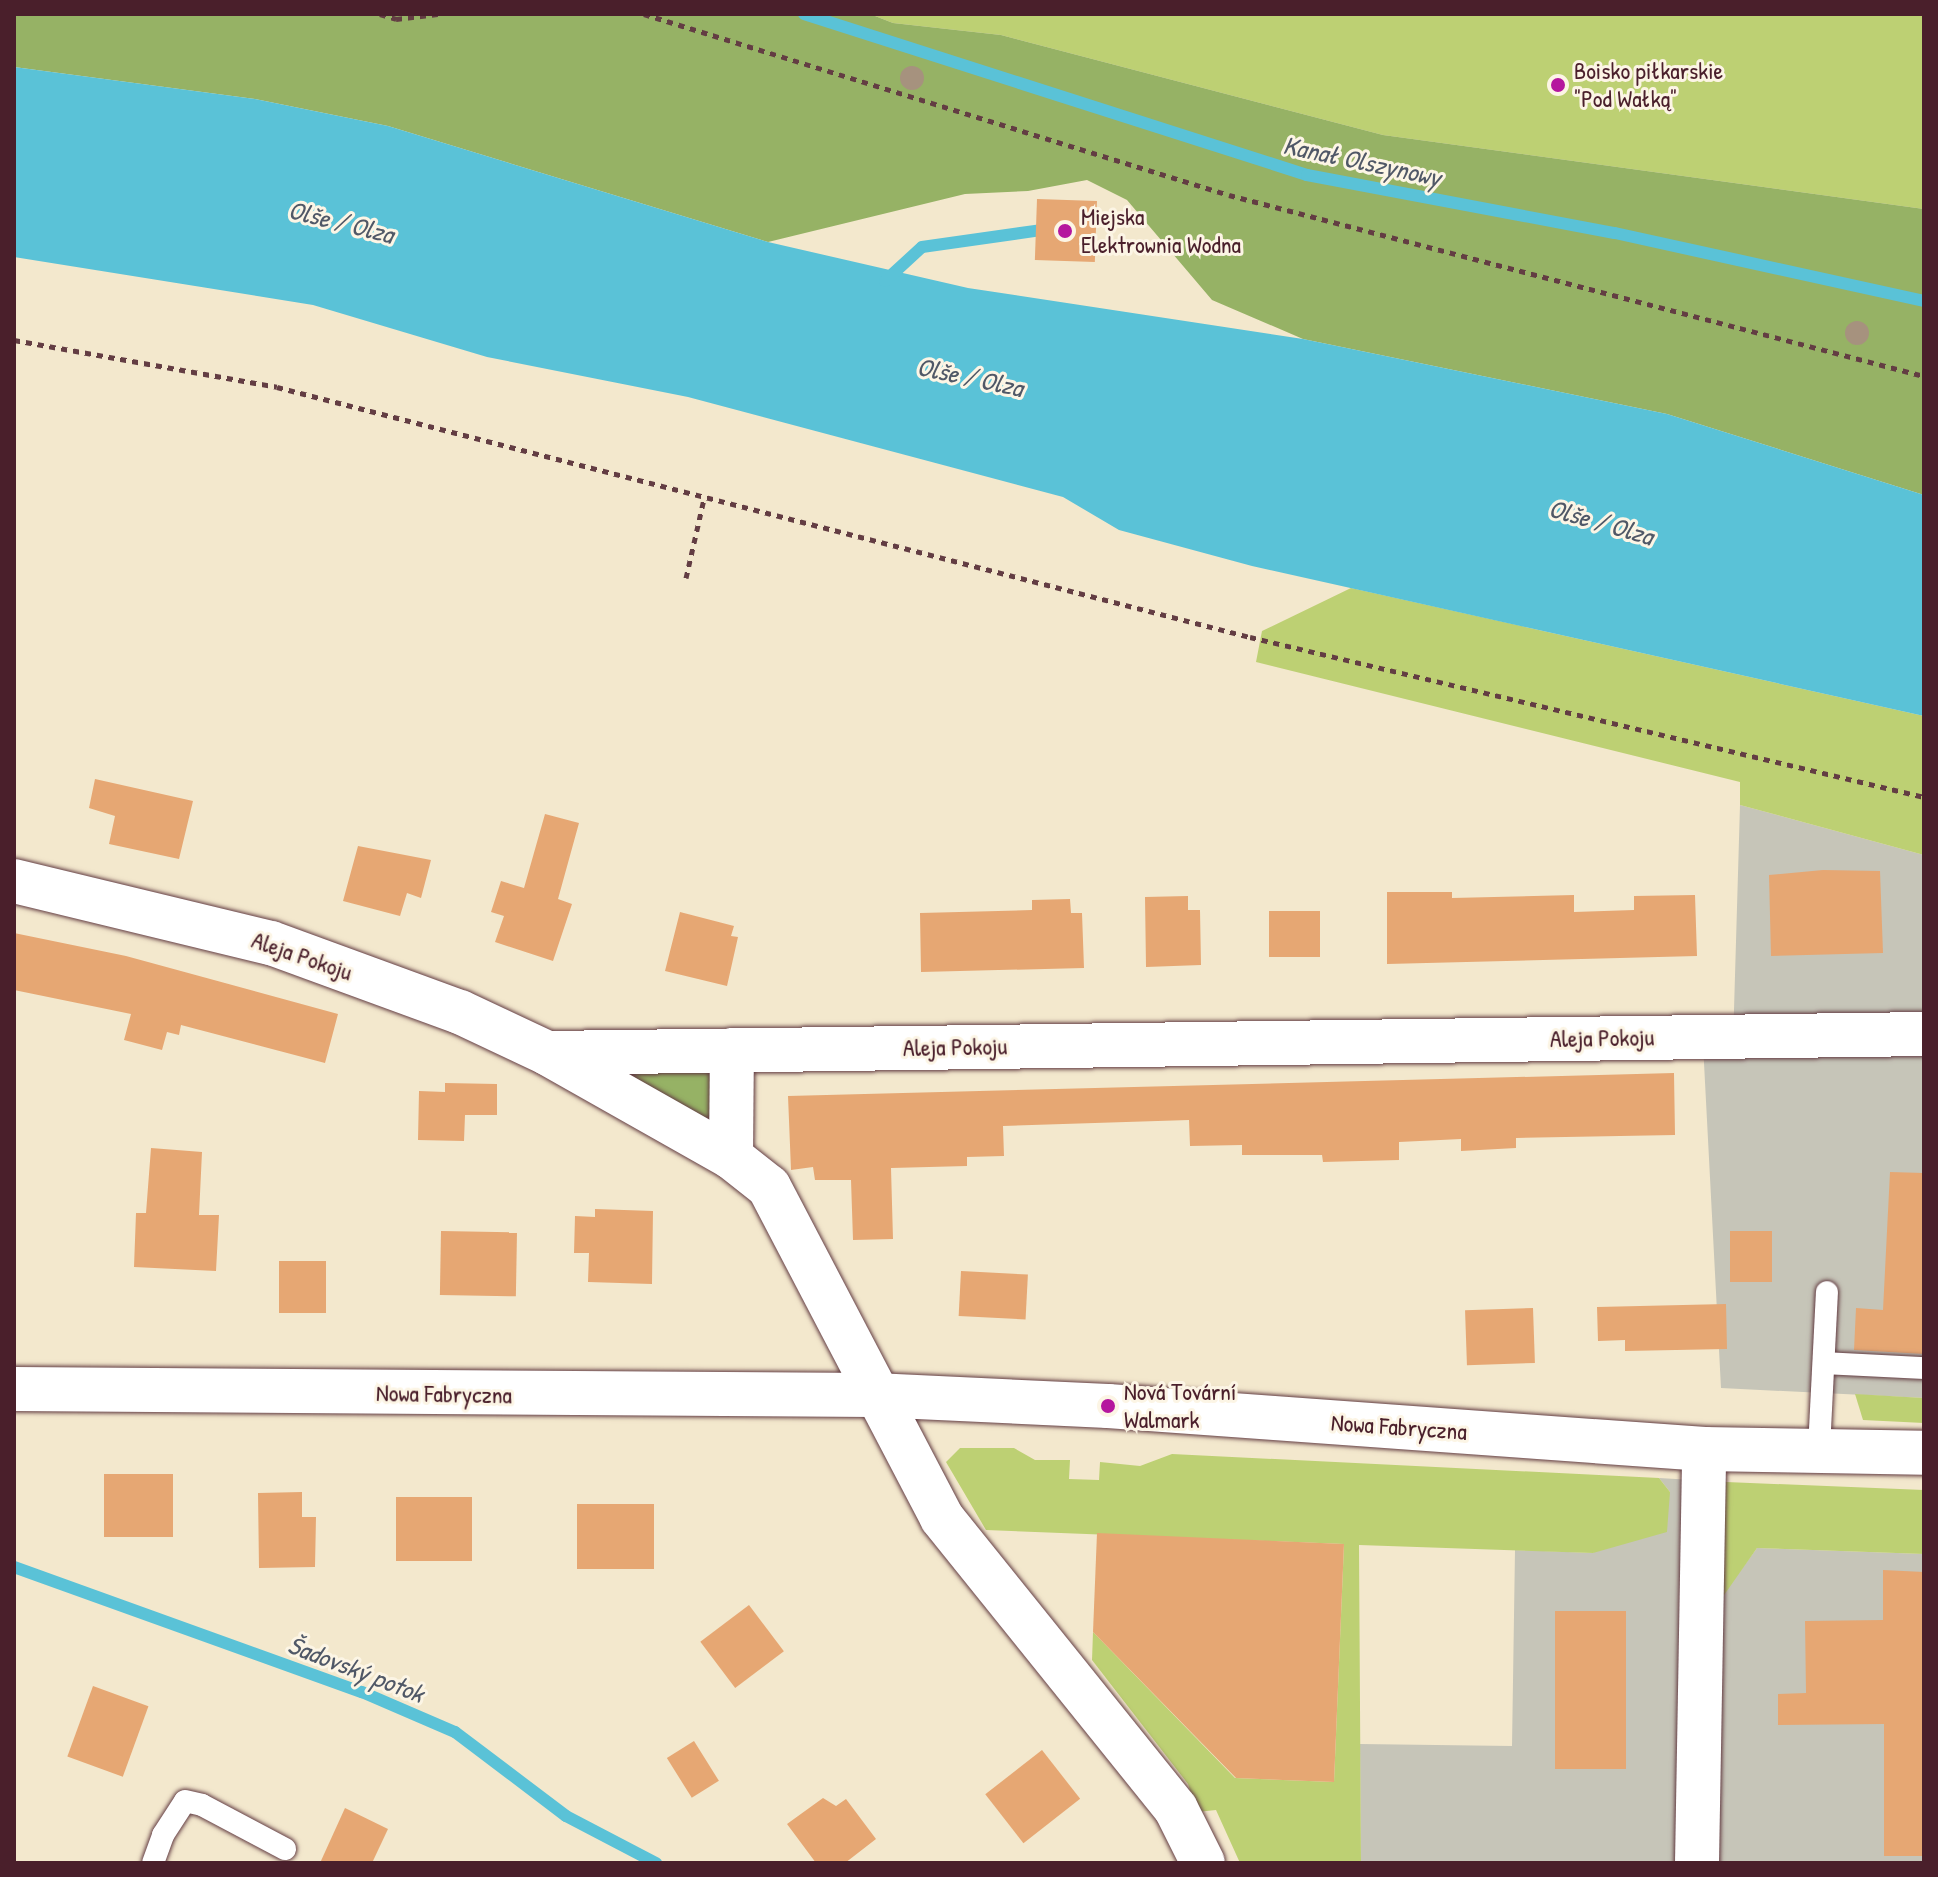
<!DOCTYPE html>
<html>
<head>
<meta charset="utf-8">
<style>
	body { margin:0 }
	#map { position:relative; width:1938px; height:1877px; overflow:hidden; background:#f3e8cd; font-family:"Patrick Hand",sans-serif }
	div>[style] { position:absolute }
	.industrial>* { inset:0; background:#c6c5b8 }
	.green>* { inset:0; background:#bdd073 }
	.forest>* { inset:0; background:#96b265 }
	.water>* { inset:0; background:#5ac2d7 }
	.stream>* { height:12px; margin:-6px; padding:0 6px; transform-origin:6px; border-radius:6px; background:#5ac2d7 }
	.building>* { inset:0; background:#e6a773; transform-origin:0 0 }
	.path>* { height:5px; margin-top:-2.5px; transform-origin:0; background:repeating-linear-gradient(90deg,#633d43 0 6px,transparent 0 12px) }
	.roads { filter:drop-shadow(0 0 2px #633d43) drop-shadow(0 0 2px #633d43) }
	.lane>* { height:22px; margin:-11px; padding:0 11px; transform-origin:11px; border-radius:11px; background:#fff }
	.street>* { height:44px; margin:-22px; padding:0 22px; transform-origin:22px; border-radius:22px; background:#fff }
	.trees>* { width:24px; height:24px; margin:-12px; border-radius:50%; background:#a6927e }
	.dots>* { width:22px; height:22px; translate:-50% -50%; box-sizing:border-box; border:4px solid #fcf5e5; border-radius:50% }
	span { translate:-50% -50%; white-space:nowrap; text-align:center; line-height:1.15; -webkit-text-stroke:6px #fcf5e5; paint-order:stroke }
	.poi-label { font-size:24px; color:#4a1f2b }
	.left { translate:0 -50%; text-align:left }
	.street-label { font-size:24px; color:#4a1f2b }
	.water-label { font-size:26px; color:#505867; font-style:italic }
	.frame { position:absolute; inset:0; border:16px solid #4a1f2b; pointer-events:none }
</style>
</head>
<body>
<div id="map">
	<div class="industrial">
		<i style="clip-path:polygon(1740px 805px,1924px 855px,1924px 1398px,1721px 1388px,1703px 1044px,1733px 1044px)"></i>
		<i style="clip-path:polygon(1659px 1478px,1726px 1482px,1722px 1596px,1757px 1548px,1924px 1554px,1924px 1863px,1361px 1863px,1360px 1744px,1512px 1746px,1515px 1550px,1593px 1553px,1670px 1492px)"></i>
	</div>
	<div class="green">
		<i style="clip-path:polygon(870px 14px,1924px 14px,1924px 209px,1383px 135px,1001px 35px,893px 23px)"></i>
		<i style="clip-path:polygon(1351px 588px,1924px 716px,1924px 855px,1740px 805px,1740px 782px,1256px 662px,1262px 631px)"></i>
		<i style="clip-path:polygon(1855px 1394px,1924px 1398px,1924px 1423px,1863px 1420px)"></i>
		<i style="clip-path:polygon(960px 1448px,1014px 1448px,1035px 1460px,1070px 1460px,1069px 1479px,1099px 1480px,1100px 1462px,1140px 1466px,1172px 1454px,1659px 1478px,1670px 1492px,1667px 1532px,1593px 1553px,1359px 1545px,1361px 1863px,1240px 1863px,1216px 1810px,1197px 1812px,1188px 1784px,1092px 1660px,1093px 1632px,1235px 1778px,1334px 1782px,1344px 1544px,986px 1530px,946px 1462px)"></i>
		<i style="clip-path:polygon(1726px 1482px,1924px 1490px,1924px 1554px,1757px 1548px,1722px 1598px)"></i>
	</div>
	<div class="forest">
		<i style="clip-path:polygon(14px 14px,870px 14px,893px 23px,1001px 35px,1383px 135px,1924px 209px,1924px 495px,1667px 414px,1303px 339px,1212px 300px,1127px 200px,1087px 180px,1028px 191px,965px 194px,768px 242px,388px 126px,255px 99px,14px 67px)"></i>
		<i style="clip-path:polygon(620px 1068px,714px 1069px,715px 1130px,620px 1081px)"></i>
	</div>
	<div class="water">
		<i style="clip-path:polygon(14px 67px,255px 99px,388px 126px,768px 242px,968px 288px,1303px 339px,1667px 414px,1924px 495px,1924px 716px,1252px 566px,1119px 530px,1063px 497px,688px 397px,487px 357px,313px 305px,14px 257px)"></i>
	</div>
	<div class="stream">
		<i style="left:804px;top:14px;width:528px;rotate:17.75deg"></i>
		<i style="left:1307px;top:175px;width:313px;rotate:10.7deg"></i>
		<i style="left:1615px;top:233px;width:316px;rotate:12.4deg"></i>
		<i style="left:885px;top:281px;width:50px;rotate:-42.6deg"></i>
		<i style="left:922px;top:247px;width:127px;rotate:-8.1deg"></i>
		<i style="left:14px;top:1567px;width:370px;rotate:19.8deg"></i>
		<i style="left:362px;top:1692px;width:101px;rotate:23.3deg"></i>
		<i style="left:455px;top:1732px;width:139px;rotate:37.1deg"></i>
		<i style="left:566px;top:1816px;width:102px;rotate:27.6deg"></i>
	</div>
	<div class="building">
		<i style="left:1037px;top:199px;width:60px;height:61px;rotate:2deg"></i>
		<i style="clip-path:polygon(95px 779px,193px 801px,179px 859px,109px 844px,115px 816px,89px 808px)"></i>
		<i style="clip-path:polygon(545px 814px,579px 823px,558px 899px,572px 904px,553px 961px,495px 942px,504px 916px,491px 912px,501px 881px,524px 888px)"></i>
		<i style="clip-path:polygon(358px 846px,431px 860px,421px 898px,407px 893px,400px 916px,343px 901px)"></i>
		<i style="clip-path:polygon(1823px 870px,1880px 871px,1883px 953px,1771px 956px,1769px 875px)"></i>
		<i style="clip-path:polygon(1387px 892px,1452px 892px,1452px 898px,1574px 895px,1574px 912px,1634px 910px,1634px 896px,1695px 895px,1697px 956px,1387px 964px)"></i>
		<i style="clip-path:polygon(1188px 896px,1188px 910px,1200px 910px,1201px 965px,1146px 967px,1145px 897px)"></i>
		<i style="clip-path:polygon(1070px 899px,1071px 913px,1082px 913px,1084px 968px,921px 972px,920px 913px,1032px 910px,1032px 900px)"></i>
		<i style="left:1320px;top:911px;width:46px;height:51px;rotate:90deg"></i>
		<i style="clip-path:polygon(680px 912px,734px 926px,731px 936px,738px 937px,727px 986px,665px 971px)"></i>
		<i style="clip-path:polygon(14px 933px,126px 956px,338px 1014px,325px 1063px,181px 1025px,179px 1035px,167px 1032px,162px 1050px,124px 1040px,131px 1014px,14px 990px)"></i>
		<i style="clip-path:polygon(1674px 1073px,1675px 1135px,1516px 1138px,1516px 1148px,1461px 1151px,1461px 1139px,1399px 1142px,1399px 1160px,1323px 1162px,1322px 1155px,1242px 1155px,1242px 1145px,1190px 1146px,1189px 1120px,1003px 1126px,1004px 1156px,967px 1157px,967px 1166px,891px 1168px,893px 1239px,853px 1240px,851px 1180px,815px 1180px,813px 1167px,791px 1170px,788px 1096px)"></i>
		<i style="clip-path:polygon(445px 1083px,497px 1084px,497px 1115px,465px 1115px,464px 1141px,418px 1140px,419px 1091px,445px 1092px)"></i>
		<i style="clip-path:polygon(151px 1148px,202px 1152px,199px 1215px,219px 1215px,216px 1271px,134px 1267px,136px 1213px,146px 1213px)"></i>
		<i style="clip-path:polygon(1890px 1172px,1924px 1173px,1924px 1354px,1854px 1350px,1856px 1308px,1883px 1310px)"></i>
		<i style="clip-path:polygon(595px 1209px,653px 1211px,652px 1284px,588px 1282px,589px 1253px,574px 1253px,575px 1216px,595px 1217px)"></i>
		<i style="left:441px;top:1231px;width:76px;height:64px;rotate:1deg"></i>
		<i style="left:1730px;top:1231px;width:42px;height:51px"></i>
		<i style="left:279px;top:1261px;width:47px;height:52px"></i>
		<i style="left:961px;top:1271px;width:67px;height:45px;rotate:3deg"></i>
		<i style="clip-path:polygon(1726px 1304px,1727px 1349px,1625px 1351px,1625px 1340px,1598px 1341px,1597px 1307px)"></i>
		<i style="left:1533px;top:1308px;width:55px;height:68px;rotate:88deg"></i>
		<i style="left:104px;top:1474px;width:69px;height:63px"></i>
		<i style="clip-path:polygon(302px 1492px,302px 1517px,316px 1517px,315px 1567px,259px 1568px,258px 1493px)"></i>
		<i style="left:472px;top:1497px;width:64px;height:76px;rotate:90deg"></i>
		<i style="left:654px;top:1504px;width:65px;height:77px;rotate:90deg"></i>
		<i style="clip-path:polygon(1097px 1533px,1344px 1544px,1334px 1782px,1236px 1778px,1093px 1632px)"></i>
		<i style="clip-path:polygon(1883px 1570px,1924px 1572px,1924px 1856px,1884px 1856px,1884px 1724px,1778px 1725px,1778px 1694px,1806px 1693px,1805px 1621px,1883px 1620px)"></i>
		<i style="left:749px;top:1605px;width:58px;height:61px;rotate:53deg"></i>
		<i style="left:1555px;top:1611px;width:71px;height:158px"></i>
		<i style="left:93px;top:1686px;width:59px;height:75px;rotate:20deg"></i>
		<i style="left:694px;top:1741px;width:47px;height:32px;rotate:58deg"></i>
		<i style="left:1042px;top:1750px;width:62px;height:72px;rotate:52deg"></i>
		<i style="clip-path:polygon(823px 1798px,836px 1806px,846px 1799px,876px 1839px,845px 1863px,816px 1863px,787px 1824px)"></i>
		<i style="clip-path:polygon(345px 1808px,388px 1829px,372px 1863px,320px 1863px)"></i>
	</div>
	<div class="path">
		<i style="left:380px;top:14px;width:17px;rotate:17deg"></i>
		<i style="left:396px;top:19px;width:42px;rotate:-6.8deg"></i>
		<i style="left:644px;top:14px;width:612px;rotate:17.19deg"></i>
		<i style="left:1229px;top:195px;width:718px;rotate:14.6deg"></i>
		<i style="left:14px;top:340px;width:267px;rotate:10.1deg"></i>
		<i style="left:277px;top:387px;width:1005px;rotate:14.41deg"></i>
		<i style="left:1250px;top:637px;width:693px;rotate:13.35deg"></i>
		<i style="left:686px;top:578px;width:81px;rotate:-77.2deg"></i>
	</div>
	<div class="roads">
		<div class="lane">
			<i style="left:1824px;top:1363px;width:100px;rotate:2.9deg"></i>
			<i style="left:1819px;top:1449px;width:157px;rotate:-87.1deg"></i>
			<i style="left:153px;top:1863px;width:30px;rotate:-70deg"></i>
			<i style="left:163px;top:1835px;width:40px;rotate:-57.1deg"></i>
			<i style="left:185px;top:1801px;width:17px;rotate:13deg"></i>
			<i style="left:202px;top:1805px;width:94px;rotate:27.9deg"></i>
		</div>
		<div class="street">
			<i style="left:14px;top:881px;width:264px;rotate:13.6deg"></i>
			<i style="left:271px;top:943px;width:201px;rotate:20.1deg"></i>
			<i style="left:460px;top:1012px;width:96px;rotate:25.2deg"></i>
			<i style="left:547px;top:1053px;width:211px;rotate:29.5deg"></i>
			<i style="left:731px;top:1157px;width:48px;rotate:38.3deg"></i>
			<i style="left:769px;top:1187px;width:373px;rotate:62.4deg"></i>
			<i style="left:942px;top:1518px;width:373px;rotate:51.2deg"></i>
			<i style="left:1176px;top:1809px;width:60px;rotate:63.4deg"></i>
			<i style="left:549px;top:1053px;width:1375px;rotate:-0.79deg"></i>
			<i style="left:731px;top:1157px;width:107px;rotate:-89.5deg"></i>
			<i style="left:14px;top:1389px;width:860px;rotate:0.4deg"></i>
			<i style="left:874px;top:1395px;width:234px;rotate:2.7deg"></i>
			<i style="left:1108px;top:1406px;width:598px;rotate:4.13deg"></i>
			<i style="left:1704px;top:1449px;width:220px;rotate:1deg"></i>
			<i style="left:1697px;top:1863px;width:414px;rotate:-89deg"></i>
		</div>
	</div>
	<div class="trees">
		<i style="left:912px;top:78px"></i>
		<i style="left:1857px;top:333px"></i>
	</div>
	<div class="dots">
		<i style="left:1558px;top:85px;background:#b5179e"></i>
		<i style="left:1065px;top:231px;background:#b5179e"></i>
		<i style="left:1108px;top:1406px;background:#b5179e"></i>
	</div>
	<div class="poi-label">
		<span class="left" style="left:1574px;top:85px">Boisko piłkarskie<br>"Pod Wałką"</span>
		<span class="left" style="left:1081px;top:231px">Miejska<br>Elektrownia Wodna</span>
		<span class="left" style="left:1124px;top:1406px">Nová Tovární<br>Walmark</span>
	</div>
	<div class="street-label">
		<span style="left:302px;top:956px;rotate:19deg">Aleja Pokoju</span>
		<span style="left:1602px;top:1038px;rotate:-1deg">Aleja Pokoju</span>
		<span style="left:955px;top:1047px;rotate:-1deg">Aleja Pokoju</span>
		<span style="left:444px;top:1394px;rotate:1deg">Nowa Fabryczna</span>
		<span style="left:1399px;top:1427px;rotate:4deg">Nowa Fabryczna</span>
	</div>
	<div class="water-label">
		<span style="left:1362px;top:161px;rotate:12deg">Kanał Olszynowy</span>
		<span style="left:341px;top:222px;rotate:14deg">Olše / Olza</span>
		<span style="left:970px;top:377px;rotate:12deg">Olše / Olza</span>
		<span style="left:1601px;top:522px;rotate:16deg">Olše / Olza</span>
		<span style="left:356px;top:1669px;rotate:21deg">Šadovský potok</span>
	</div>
	<div class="frame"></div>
</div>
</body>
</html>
